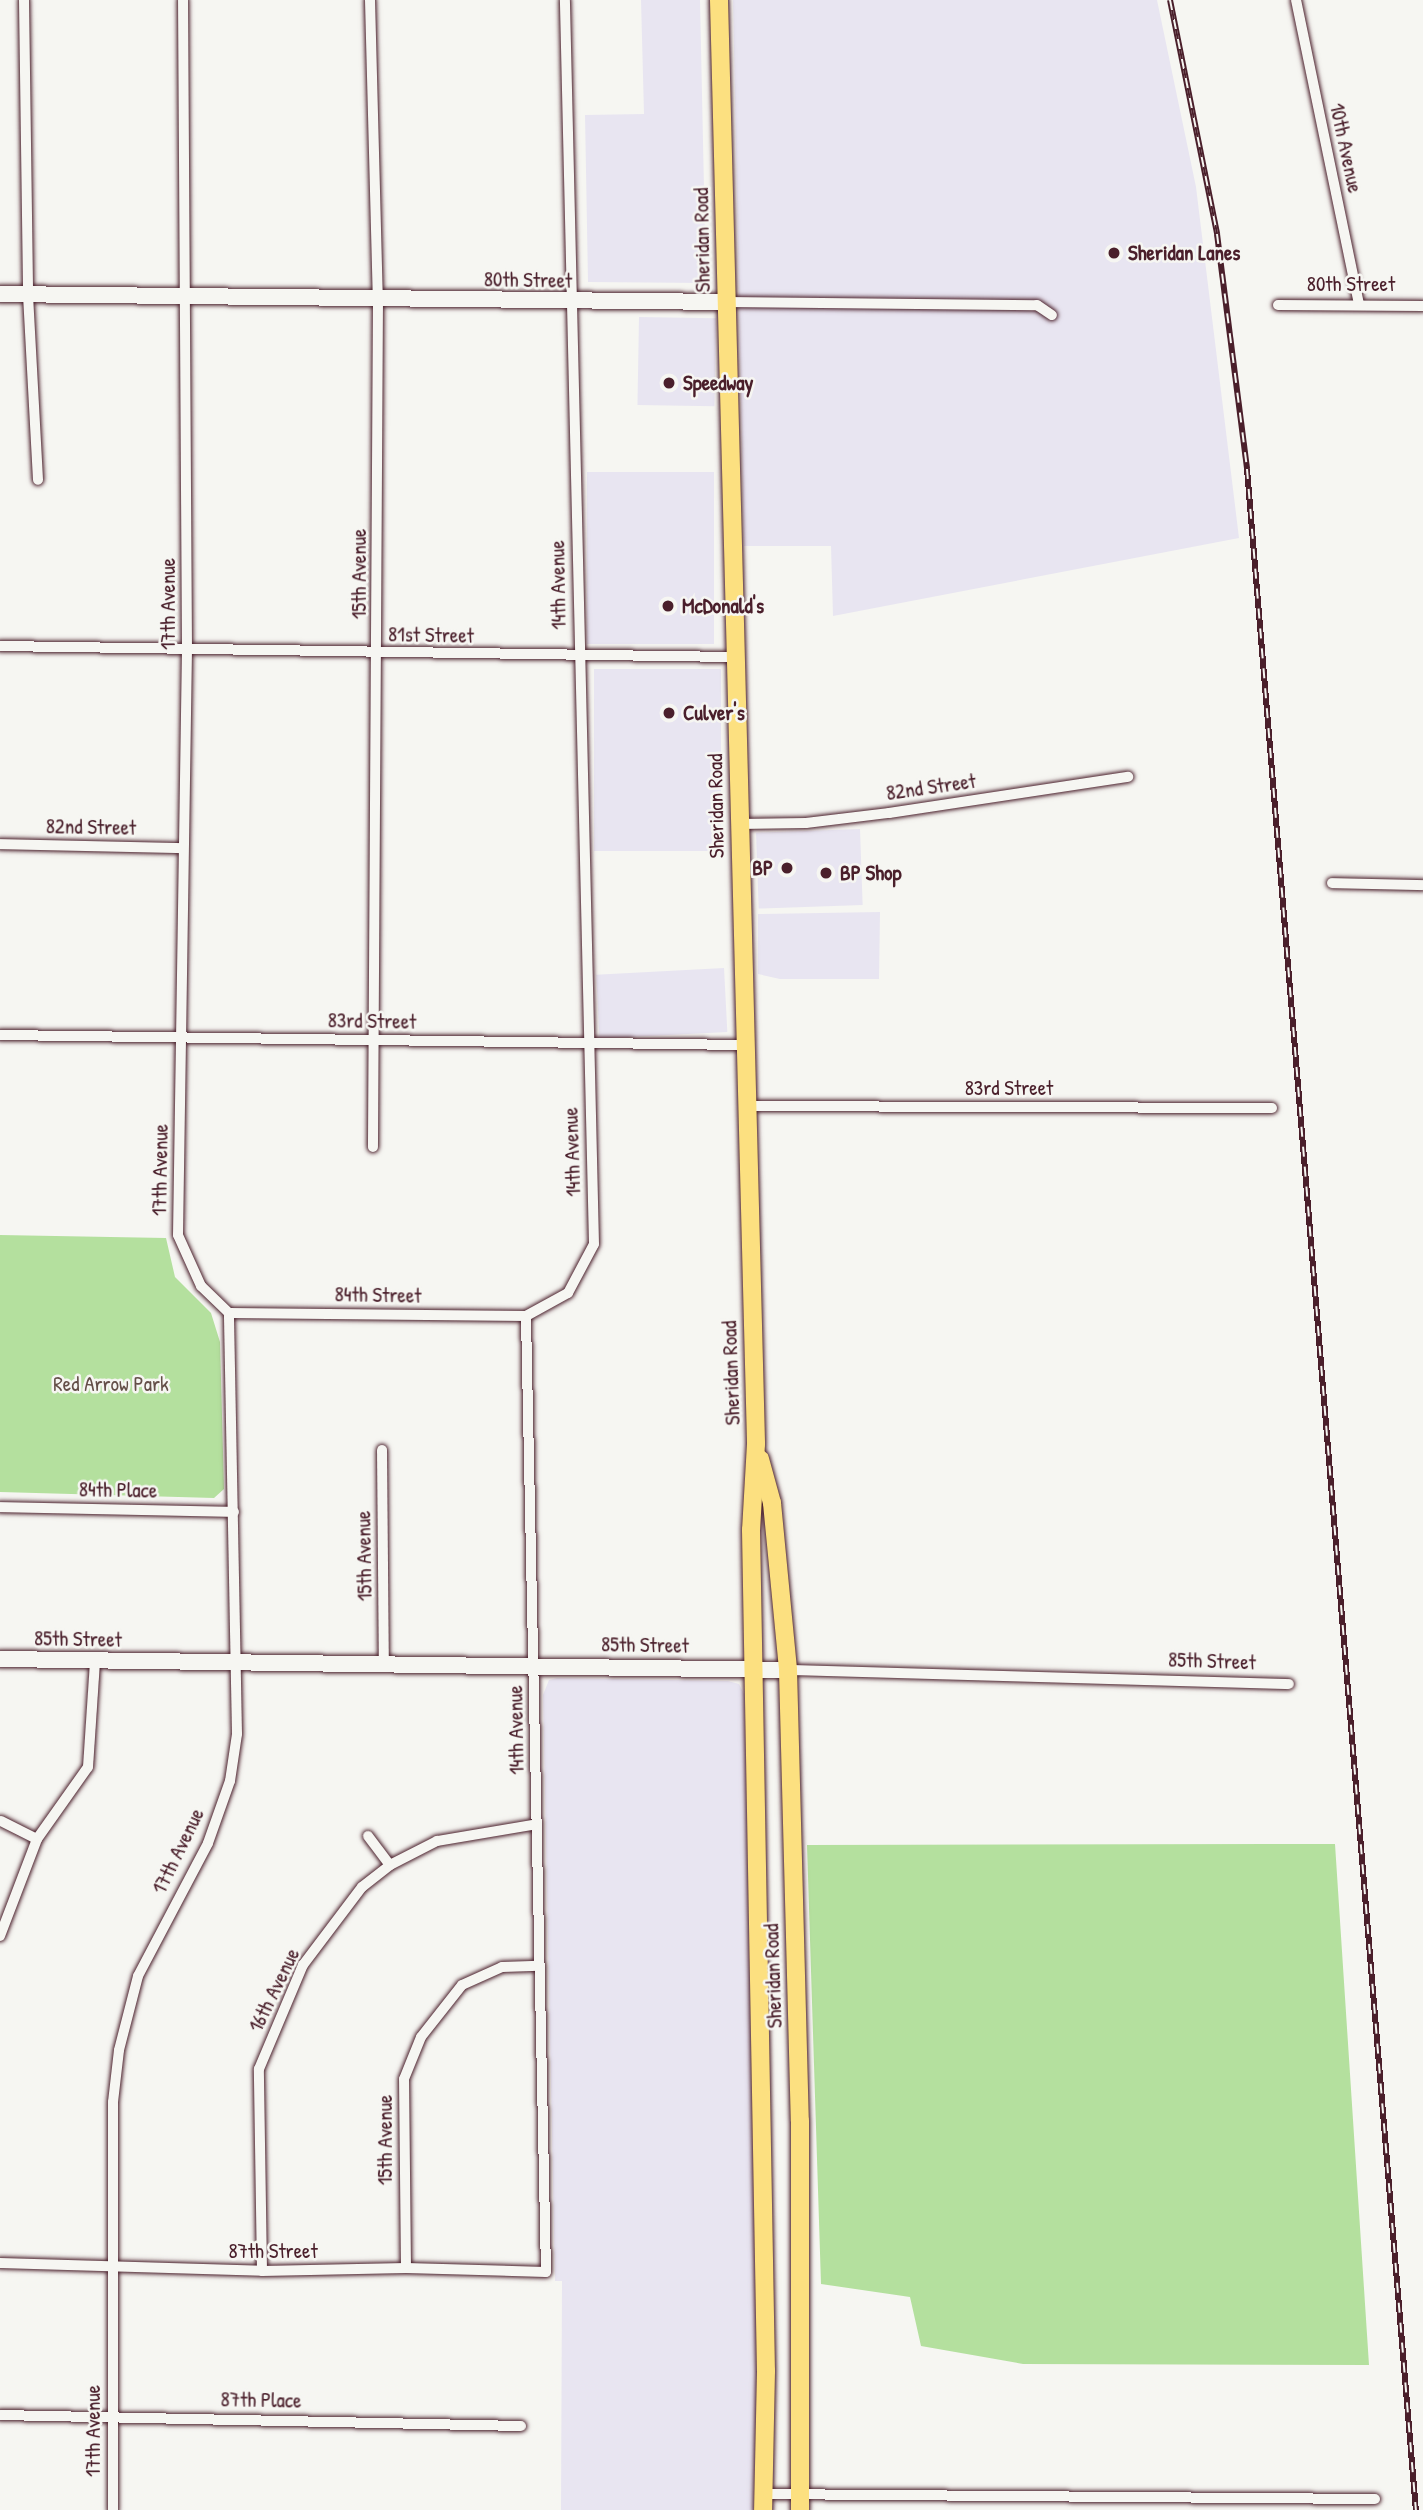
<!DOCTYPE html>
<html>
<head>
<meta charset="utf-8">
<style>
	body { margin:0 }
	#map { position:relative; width:1423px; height:2510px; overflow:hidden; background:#f6f6f2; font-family:"Patrick Hand",sans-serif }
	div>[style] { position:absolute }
	.built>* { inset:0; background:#e8e5f1; transform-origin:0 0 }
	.green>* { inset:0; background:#b4e09e }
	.roads { filter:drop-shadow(0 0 2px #4a1f2b) drop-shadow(0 0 2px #4a1f2b) }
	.street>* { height:10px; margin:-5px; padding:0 5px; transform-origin:5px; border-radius:5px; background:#f6f6f2 }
	.secondary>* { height:16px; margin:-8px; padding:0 8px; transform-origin:8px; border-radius:8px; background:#f6f6f2 }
	.primary>* { height:18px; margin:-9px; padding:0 9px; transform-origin:9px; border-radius:9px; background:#fce080 }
	.rail>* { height:6px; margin-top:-3px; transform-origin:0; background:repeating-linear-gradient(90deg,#f6f6f2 0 10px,#4a1f2b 0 20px); box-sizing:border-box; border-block:2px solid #4a1f2b }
	.dots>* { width:19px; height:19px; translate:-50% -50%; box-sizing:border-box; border:4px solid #f6f6f2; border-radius:50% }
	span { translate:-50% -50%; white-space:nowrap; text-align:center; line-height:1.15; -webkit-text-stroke:5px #f6f6f2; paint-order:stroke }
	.street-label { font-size:21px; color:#4a1f2b }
	.poi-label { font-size:21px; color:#4a1f2b; font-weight:700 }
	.left { translate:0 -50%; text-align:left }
	.right { translate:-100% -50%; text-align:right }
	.park-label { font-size:21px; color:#644f48 }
</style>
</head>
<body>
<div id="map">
	<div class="built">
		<i style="clip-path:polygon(641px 0,700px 0,706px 283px,588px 282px,585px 115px,644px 114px)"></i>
		<i style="clip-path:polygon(733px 0,1157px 0,1196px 187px,1239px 538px,833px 616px,831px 546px,744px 546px)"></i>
		<i style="left:639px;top:317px;width:77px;height:88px;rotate:1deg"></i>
		<i style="left:714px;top:472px;width:172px;height:127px;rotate:90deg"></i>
		<i style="left:721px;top:669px;width:182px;height:127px;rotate:90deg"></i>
		<i style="left:860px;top:829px;width:76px;height:104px;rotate:88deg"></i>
		<i style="clip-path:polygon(880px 912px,879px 979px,780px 979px,758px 974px,758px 914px)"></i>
		<i style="left:724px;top:968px;width:64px;height:128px;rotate:87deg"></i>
		<i style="clip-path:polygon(557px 1678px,728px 1681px,739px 1684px,744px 1694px,758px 2342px,753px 2510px,561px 2510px,562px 2281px,555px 2281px,543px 1695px,549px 1680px)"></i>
	</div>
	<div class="green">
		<i style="clip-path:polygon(0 1235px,166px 1238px,175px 1277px,211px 1313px,220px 1342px,224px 1489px,214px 1498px,0 1492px)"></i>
		<i style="clip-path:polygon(1335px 1844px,1369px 2365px,1023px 2364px,921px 2346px,910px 2297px,821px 2284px,807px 1845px)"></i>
	</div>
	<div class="roads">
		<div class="street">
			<i style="left:24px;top:0;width:295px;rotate:89.2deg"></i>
			<i style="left:28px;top:295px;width:185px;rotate:86.9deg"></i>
			<i style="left:370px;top:0;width:299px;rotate:88.5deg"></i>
			<i style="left:378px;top:299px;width:848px;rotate:90.34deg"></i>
			<i style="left:1296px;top:0;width:310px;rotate:78.3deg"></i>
			<i style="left:726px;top:302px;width:311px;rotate:0.6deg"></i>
			<i style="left:1037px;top:305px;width:18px;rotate:34deg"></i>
			<i style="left:1278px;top:305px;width:145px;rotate:0.4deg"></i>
			<i style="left:0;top:646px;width:736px;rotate:0.86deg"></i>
			<i style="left:739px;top:824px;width:67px;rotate:-0.9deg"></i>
			<i style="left:806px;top:823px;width:84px;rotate:-6.9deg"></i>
			<i style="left:889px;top:813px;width:242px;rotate:-8.6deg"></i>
			<i style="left:0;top:844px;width:182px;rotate:1.3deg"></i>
			<i style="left:1332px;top:883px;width:91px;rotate:1.3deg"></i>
			<i style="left:0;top:1035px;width:744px;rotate:0.77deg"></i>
			<i style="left:746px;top:1106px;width:526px;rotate:0.22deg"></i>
			<i style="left:229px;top:1313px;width:297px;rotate:0.6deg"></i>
			<i style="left:526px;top:1316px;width:48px;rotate:-28.7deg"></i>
			<i style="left:568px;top:1293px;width:55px;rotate:-62deg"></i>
			<i style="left:594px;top:1244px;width:1244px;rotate:-91.34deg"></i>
			<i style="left:382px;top:1450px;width:211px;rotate:89.5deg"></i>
			<i style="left:0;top:1507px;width:234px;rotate:1.2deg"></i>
			<i style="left:788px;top:1670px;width:501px;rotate:1.6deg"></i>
			<i style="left:1px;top:1821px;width:40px;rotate:26.6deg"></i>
			<i style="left:368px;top:1836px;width:36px;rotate:53deg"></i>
			<i style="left:0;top:1936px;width:104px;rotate:-69.1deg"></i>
			<i style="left:37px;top:1839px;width:88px;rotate:-54.7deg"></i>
			<i style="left:88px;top:1767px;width:106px;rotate:-86.2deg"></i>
			<i style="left:0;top:2263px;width:262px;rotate:1.7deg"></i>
			<i style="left:262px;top:2271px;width:144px;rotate:-1.2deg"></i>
			<i style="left:406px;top:2268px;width:140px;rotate:1.6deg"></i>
			<i style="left:546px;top:2272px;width:956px;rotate:-91.2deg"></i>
			<i style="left:406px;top:2268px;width:189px;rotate:-90.6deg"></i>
			<i style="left:404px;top:2079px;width:45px;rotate:-68deg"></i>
			<i style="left:421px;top:2037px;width:66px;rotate:-51.7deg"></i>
			<i style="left:462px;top:1985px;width:44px;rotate:-24.2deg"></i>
			<i style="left:502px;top:1967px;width:37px;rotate:-2deg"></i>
			<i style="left:262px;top:2271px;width:202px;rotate:-90.9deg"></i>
			<i style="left:259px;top:2069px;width:113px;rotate:-67.1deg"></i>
			<i style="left:303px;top:1965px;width:98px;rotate:-52.9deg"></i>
			<i style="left:362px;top:1887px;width:36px;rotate:-38deg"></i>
			<i style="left:390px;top:1865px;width:53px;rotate:-27.1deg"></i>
			<i style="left:437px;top:1841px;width:101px;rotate:-9.6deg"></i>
			<i style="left:0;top:2415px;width:521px;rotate:1.21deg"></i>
			<i style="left:763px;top:2494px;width:612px;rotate:0.47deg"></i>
			<i style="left:113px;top:2510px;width:408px;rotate:-90deg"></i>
			<i style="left:113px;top:2102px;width:52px;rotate:-83.4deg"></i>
			<i style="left:119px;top:2050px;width:76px;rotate:-75.6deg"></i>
			<i style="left:138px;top:1976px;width:150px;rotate:-62.2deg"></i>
			<i style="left:208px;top:1843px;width:66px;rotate:-70.5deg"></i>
			<i style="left:230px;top:1781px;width:48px;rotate:-81.5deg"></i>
			<i style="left:237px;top:1734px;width:421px;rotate:-91.1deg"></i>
			<i style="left:229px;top:1313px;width:39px;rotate:-136deg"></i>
			<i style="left:201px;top:1286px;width:56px;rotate:-114.3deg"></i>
			<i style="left:178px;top:1235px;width:585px;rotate:-89.12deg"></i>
			<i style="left:187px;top:650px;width:650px;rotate:-90.35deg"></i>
		</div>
		<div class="secondary">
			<i style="left:0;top:294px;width:726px;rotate:0.63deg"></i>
			<i style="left:0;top:1659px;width:788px;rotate:0.8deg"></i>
		</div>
		<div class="primary">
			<i style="left:719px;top:0;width:1444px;rotate:88.53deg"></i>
			<i style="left:756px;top:1444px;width:86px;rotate:93.3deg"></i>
			<i style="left:751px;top:1530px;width:841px;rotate:88.98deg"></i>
			<i style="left:766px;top:2371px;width:139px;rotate:91.2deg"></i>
			<i style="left:760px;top:1459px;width:46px;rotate:74.7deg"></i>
			<i style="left:772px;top:1503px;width:168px;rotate:84.5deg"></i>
			<i style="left:788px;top:1670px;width:451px;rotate:88.5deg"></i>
			<i style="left:800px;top:2121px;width:389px;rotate:90deg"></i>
		</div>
	</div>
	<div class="rail">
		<i style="left:1170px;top:0;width:239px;rotate:78.6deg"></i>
		<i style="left:1217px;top:234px;width:237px;rotate:82.7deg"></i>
		<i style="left:1247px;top:469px;width:2048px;rotate:85.27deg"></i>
	</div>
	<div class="dots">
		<i style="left:1114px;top:253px;background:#4a1f2b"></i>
		<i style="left:669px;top:383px;background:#4a1f2b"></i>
		<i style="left:668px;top:606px;background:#4a1f2b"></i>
		<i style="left:669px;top:713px;background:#4a1f2b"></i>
		<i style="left:787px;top:868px;background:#4a1f2b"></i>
		<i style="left:826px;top:873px;background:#4a1f2b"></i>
	</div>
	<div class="street-label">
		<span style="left:1346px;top:148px;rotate:78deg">10th Avenue</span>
		<span style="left:702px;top:240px;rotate:-91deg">Sheridan Road</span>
		<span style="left:528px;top:280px;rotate:1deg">80th Street</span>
		<span style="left:1351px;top:284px">80th Street</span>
		<span style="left:359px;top:574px;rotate:-90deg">15th Avenue</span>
		<span style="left:558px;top:585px;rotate:-91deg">14th Avenue</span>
		<span style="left:168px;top:604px;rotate:-90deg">17th Avenue</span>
		<span style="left:431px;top:635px;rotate:1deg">81st Street</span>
		<span style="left:931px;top:787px;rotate:-8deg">82nd Street</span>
		<span style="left:716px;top:806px;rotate:-91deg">Sheridan Road</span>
		<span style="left:91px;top:827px;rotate:1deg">82nd Street</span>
		<span style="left:372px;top:1021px;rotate:1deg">83rd Street</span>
		<span style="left:1009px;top:1088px">83rd Street</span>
		<span style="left:572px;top:1152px;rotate:-92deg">14th Avenue</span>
		<span style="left:160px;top:1170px;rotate:-89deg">17th Avenue</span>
		<span style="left:378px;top:1295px;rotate:1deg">84th Street</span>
		<span style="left:731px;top:1373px;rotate:-92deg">Sheridan Road</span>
		<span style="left:118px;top:1490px;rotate:1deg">84th Place</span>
		<span style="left:364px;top:1556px;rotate:-91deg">15th Avenue</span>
		<span style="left:78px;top:1639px;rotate:1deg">85th Street</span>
		<span style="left:645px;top:1645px;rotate:1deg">85th Street</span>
		<span style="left:1212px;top:1661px;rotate:2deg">85th Street</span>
		<span style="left:516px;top:1730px;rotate:-91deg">14th Avenue</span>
		<span style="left:178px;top:1851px;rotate:-64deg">17th Avenue</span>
		<span style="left:773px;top:1976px;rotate:-92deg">Sheridan Road</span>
		<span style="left:274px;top:1990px;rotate:-64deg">16th Avenue</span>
		<span style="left:385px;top:2140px;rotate:-90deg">15th Avenue</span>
		<span style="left:273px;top:2251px">87th Street</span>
		<span style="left:261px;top:2400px;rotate:1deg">87th Place</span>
		<span style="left:93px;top:2431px;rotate:-90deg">17th Avenue</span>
	</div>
	<div class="poi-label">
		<span class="left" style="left:1128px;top:253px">Sheridan Lanes</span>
		<span class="left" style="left:683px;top:383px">Speedway</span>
		<span class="left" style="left:682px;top:606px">McDonald's</span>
		<span class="left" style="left:683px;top:713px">Culver's</span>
		<span class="right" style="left:773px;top:868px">BP</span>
		<span class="left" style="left:840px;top:873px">BP Shop</span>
	</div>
	<div class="park-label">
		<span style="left:111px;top:1384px">Red Arrow Park</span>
	</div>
</div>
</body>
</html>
